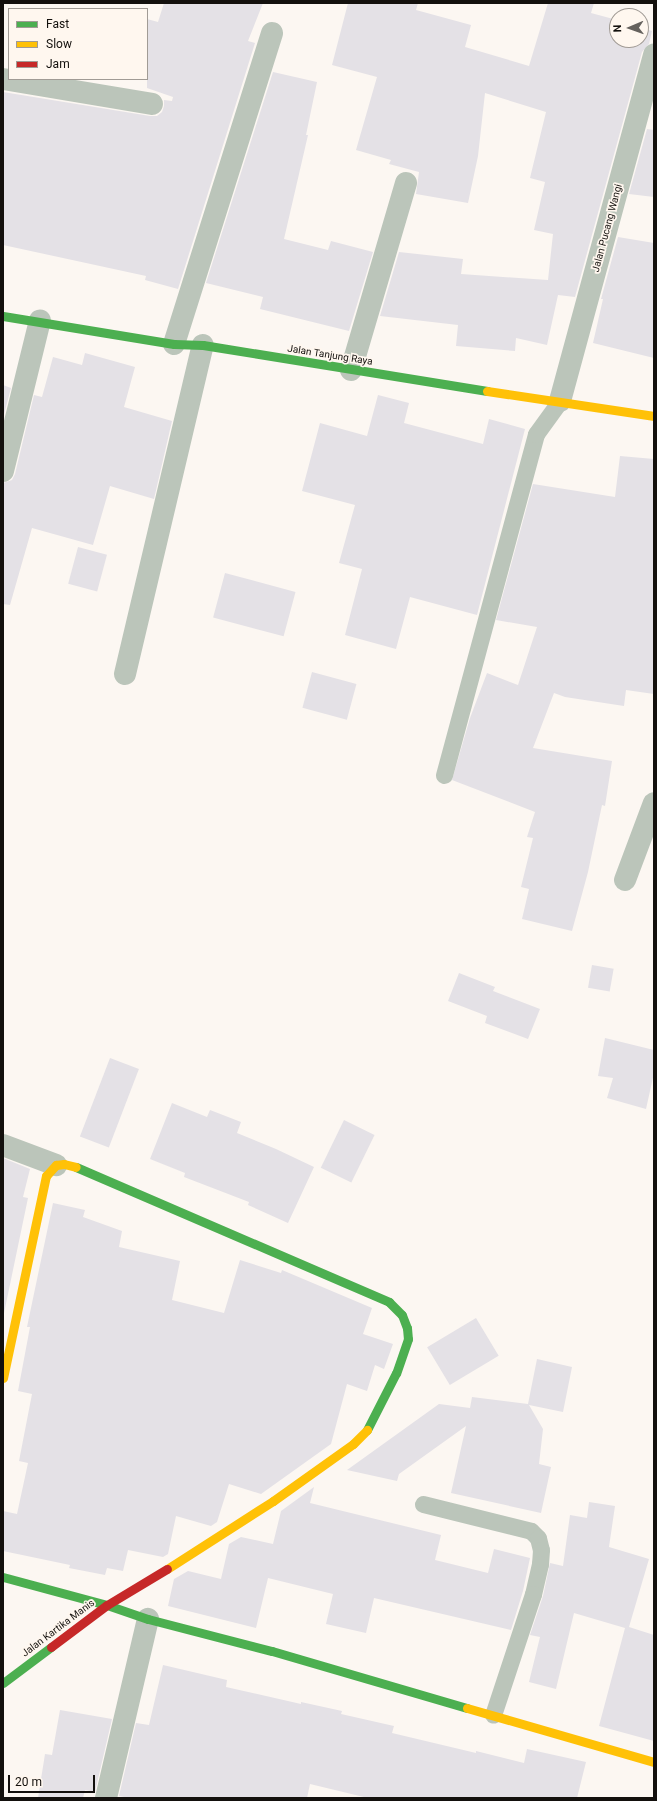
<!DOCTYPE html>
<html>
<head>
<meta charset="utf-8">
<style>
	body { margin:0 }
	#map { position:relative; width:657px; height:1801px; overflow:hidden; background:#fcf7f2; font-family:Roboto,sans-serif }
	div>[style] { position:absolute }
	.building>* { inset:0; background:#e4e1e6; transform-origin:0 0 }
	.lane>* { height:17px; margin:-8.5px; padding:0 8.5px; transform-origin:8.5px; border-radius:8.5px; background:#bbc5ba }
	.street>* { height:22px; margin:-11px; padding:0 11px; transform-origin:11px; border-radius:11px; background:#bbc5ba }
	.fast>* { height:9px; margin:-4.5px; padding:0 4.5px; transform-origin:4.5px; border-radius:4.5px; background:#4caf50 }
	.slow>* { height:9px; margin:-4.5px; padding:0 4.5px; transform-origin:4.5px; border-radius:4.5px; background:#ffc107 }
	.jam>* { height:9px; margin:-4.5px; padding:0 4.5px; transform-origin:4.5px; border-radius:4.5px; background:#c62828 }
	span { translate:-50% -50%; white-space:nowrap; text-align:center; line-height:1.15; -webkit-text-stroke:3.5px #fff7ef; paint-order:stroke }
	.street-label { font-size:10px; color:#13100d }
	.frame { position:absolute; inset:0; border:4px solid #13100d; pointer-events:none }
	.legend { position:absolute; left:8px; top:8px; width:140px; height:72px; box-sizing:border-box; background:#fff7ef; border:1px solid #a19b95; margin:0; padding:5px 7px; list-style:none; font-size:12px; color:#13100d }
	.legend li { display:flex; align-items:center; gap:8px; height:20px }
	.legend b { width:20px; border:1px solid #a19b95 }
	.north { position:absolute; left:609px; top:8px; width:40px; height:40px; box-sizing:border-box; background:#fff7ef; border:1px solid #a19b95; border-radius:50%; rotate:268deg; font-size:11px; font-weight:700; line-height:16px; text-align:center; color:#13100d }
	.north::after { content:''; display:block; margin:auto; width:14px; height:18px; background:#65615d; clip-path:polygon(50% 0,100% 100%,50% 72%,0 100%) }
	.scale { position:absolute; left:8px; top:1775px; width:87px; height:18px; box-sizing:border-box; border:2px solid #13100d; border-top:0; padding-left:5px; font-size:12px; line-height:14px; white-space:nowrap; color:#13100d; -webkit-text-stroke:3px #fff7ef; paint-order:stroke }
</style>
</head>
<body>
<div id="map">
	<div class="building">
		<i style="clip-path:polygon(164px 3px,263px 3px,248px 41px,255px 43px,178px 289px,145px 280px,146px 276px,3px 245px,3px 92px,150px 116px,157px 116px,162px 112px,164px 106px,164px 100px,172px 101px,173px 97px,147px 88px,147px 19px,158px 22px)"></i>
		<i style="clip-path:polygon(348px 3px,418px 3px,416px 10px,471px 25px,465px 47px,529px 66px,548px 3px,594px 3px,591px 13px,617px 20px,617px 40px,641px 40px,641px 28px,652px 31px,649px 44px,642px 52px,575px 297px,558px 295px,547px 345px,516px 338px,515px 351px,456px 346px,458px 325px,380px 316px,399px 252px,463px 259px,461px 274px,548px 280px,553px 234px,534px 230px,545px 182px,530px 178px,546px 112px,485px 93px,478px 156px,468px 203px,416px 194px,419px 172px,389px 164px,391px 160px,356px 150px,377px 77px,332px 65px)"></i>
		<i style="clip-path:polygon(273px 72px,317px 82px,306px 135px,308px 135px,284px 239px,328px 250px,331px 241px,373px 252px,349px 331px,260px 309px,263px 297px,206px 283px)"></i>
		<i style="clip-path:polygon(647px 129px,654px 130px,654px 197px,629px 194px)"></i>
		<i style="clip-path:polygon(618px 237px,654px 243px,654px 358px,593px 343px,603px 299px,601px 299px)"></i>
		<i style="clip-path:polygon(85px 353px,135px 367px,124px 407px,172px 421px,154px 499px,110px 486px,93px 545px,32px 528px,10px 605px,3px 604px,3px 483px,12px 480px,15px 474px,34px 395px,42px 397px,53px 357px,82px 365px)"></i>
		<i style="clip-path:polygon(3px 385px,11px 388px,3px 418px)"></i>
		<i style="clip-path:polygon(378px 395px,409px 403px,404px 423px,483px 444px,489px 419px,525px 429px,477px 615px,410px 597px,396px 649px,345px 635px,362px 569px,339px 563px,355px 505px,302px 491px,320px 423px,367px 436px)"></i>
		<i style="clip-path:polygon(620px 456px,654px 459px,654px 694px,626px 690px,624px 706px,565px 697px,554px 693px,533px 748px,612px 761px,605px 806px,602px 805px,588px 872px,572px 931px,522px 919px,529px 889px,521px 887px,533px 838px,527px 837px,535px 812px,452px 780px,470px 718px,487px 673px,518px 685px,537px 627px,496px 620px,533px 484px,615px 497px)"></i>
		<i style="left:78px;top:547px;width:30px;height:38px;rotate:15deg"></i>
		<i style="left:225px;top:573px;width:73px;height:46px;rotate:15deg"></i>
		<i style="left:312px;top:672px;width:46px;height:37px;rotate:15deg"></i>
		<i style="left:592px;top:965px;width:22px;height:23px;rotate:10deg"></i>
		<i style="clip-path:polygon(459px 973px,495px 987px,493px 991px,540px 1009px,528px 1039px,485px 1023px,487px 1016px,448px 1001px)"></i>
		<i style="clip-path:polygon(605px 1038px,654px 1050px,654px 1073px,646px 1109px,607px 1098px,613px 1078px,598px 1076px)"></i>
		<i style="left:110px;top:1058px;width:31px;height:84px;rotate:21deg"></i>
		<i style="clip-path:polygon(172px 1103px,207px 1117px,210px 1110px,241px 1122px,237px 1133px,276px 1149px,314px 1167px,288px 1223px,248px 1205px,249px 1202px,184px 1177px,185px 1173px,150px 1159px)"></i>
		<i style="left:344px;top:1120px;width:34px;height:53px;rotate:26deg"></i>
		<i style="clip-path:polygon(3px 1158px,30px 1169px,23px 1197px,28px 1198px,3px 1318px)"></i>
		<i style="clip-path:polygon(53px 1203px,85px 1210px,83px 1217px,122px 1231px,119px 1247px,180px 1261px,172px 1300px,224px 1313px,240px 1260px,281px 1273px,282px 1270px,372px 1308px,363px 1334px,393px 1344px,384px 1369px,375px 1365px,367px 1391px,347px 1384px,331px 1444px,261px 1494px,229px 1484px,217px 1522px,211px 1526px,176px 1516px,168px 1554px,163px 1557px,128px 1550px,123px 1571px,107px 1568px,105px 1575px,69px 1568px,70px 1565px,3px 1551px,3px 1511px,17px 1514px,28px 1463px,19px 1461px,32px 1394px,18px 1391px,30px 1327px,27px 1327px)"></i>
		<i style="left:476px;top:1318px;width:44px;height:57px;rotate:59deg"></i>
		<i style="clip-path:polygon(537px 1359px,572px 1367px,563px 1412px,529px 1405px,543px 1429px,539px 1464px,551px 1467px,541px 1513px,451px 1493px,466px 1426px,399px 1474px,397px 1481px,347px 1470px,439px 1404px,470px 1408px,472px 1397px,528px 1404px)"></i>
		<i style="clip-path:polygon(314px 1487px,310px 1503px,441px 1535px,435px 1560px,488px 1573px,494px 1549px,530px 1558px,523px 1591px,511px 1630px,374px 1598px,366px 1633px,326px 1624px,333px 1594px,268px 1578px,256px 1628px,168px 1606px,174px 1579px,188px 1571px,221px 1579px,229px 1544px,241px 1537px,273px 1544px,281px 1511px)"></i>
		<i style="clip-path:polygon(589px 1502px,615px 1506px,609px 1547px,649px 1559px,629px 1627px,654px 1635px,654px 1741px,599px 1726px,625px 1628px,574px 1613px,556px 1689px,529px 1682px,540px 1637px,530px 1635px,543px 1596px,550px 1563px,563px 1566px,570px 1515px,587px 1518px)"></i>
		<i style="clip-path:polygon(163px 1665px,227px 1680px,226px 1687px,301px 1704px,301px 1702px,342px 1711px,341px 1714px,394px 1726px,392px 1733px,476px 1753px,476px 1751px,524px 1763px,527px 1749px,586px 1762px,577px 1798px,368px 1798px,310px 1784px,307px 1798px,129px 1798px,119px 1796px,136px 1723px,149px 1725px)"></i>
		<i style="clip-path:polygon(60px 1710px,112px 1719px,95px 1792px,85px 1790px,83px 1798px,38px 1798px,45px 1754px,52px 1755px)"></i>
	</div>
	<div class="lane">
		<i style="left:444px;top:775px;width:353px;rotate:-74.9deg"></i>
		<i style="left:536px;top:434px;width:41px;rotate:-54deg"></i>
		<i style="left:423px;top:1504px;width:111px;rotate:14deg"></i>
		<i style="left:531px;top:1531px;width:10px;rotate:45deg"></i>
		<i style="left:538px;top:1538px;width:12px;rotate:76deg"></i>
		<i style="left:541px;top:1550px;width:14px;rotate:94deg"></i>
		<i style="left:540px;top:1564px;width:31px;rotate:103deg"></i>
		<i style="left:533px;top:1594px;width:127px;rotate:108.3deg"></i>
	</div>
	<div class="street">
		<i style="left:3px;top:79px;width:151px;rotate:9.5deg"></i>
		<i style="left:174px;top:344px;width:326px;rotate:-72.5deg"></i>
		<i style="left:351px;top:370px;width:195px;rotate:-73.6deg"></i>
		<i style="left:560px;top:401px;width:359px;rotate:-74.8deg"></i>
		<i style="left:3px;top:471px;width:155px;rotate:-76.2deg"></i>
		<i style="left:125px;top:674px;width:338px;rotate:-76.7deg"></i>
		<i style="left:625px;top:880px;width:82px;rotate:-69.4deg"></i>
		<i style="left:3px;top:1145px;width:57px;rotate:20.7deg"></i>
		<i style="left:106px;top:1798px;width:184px;rotate:-76.8deg"></i>
	</div>
	<div class="fast">
		<i style="left:3px;top:316px;width:173px;rotate:9.3deg"></i>
		<i style="left:174px;top:344px;width:29px;rotate:2deg"></i>
		<i style="left:203px;top:345px;width:288px;rotate:9.2deg"></i>
		<i style="left:76px;top:1167px;width:341px;rotate:23.3deg"></i>
		<i style="left:389px;top:1302px;width:18px;rotate:45deg"></i>
		<i style="left:402px;top:1315px;width:14px;rotate:69deg"></i>
		<i style="left:407px;top:1328px;width:11px;rotate:85deg"></i>
		<i style="left:408px;top:1339px;width:36px;rotate:109deg"></i>
		<i style="left:396px;top:1373px;width:64px;rotate:117deg"></i>
		<i style="left:3px;top:1577px;width:108px;rotate:15.1deg"></i>
		<i style="left:107px;top:1605px;width:43px;rotate:18.9deg"></i>
		<i style="left:148px;top:1619px;width:128px;rotate:14.5deg"></i>
		<i style="left:272px;top:1651px;width:203px;rotate:16.3deg"></i>
		<i style="left:3px;top:1683px;width:60px;rotate:-36.9deg"></i>
	</div>
	<div class="slow">
		<i style="left:487px;top:391px;width:169px;rotate:8.5deg"></i>
		<i style="left:3px;top:1378px;width:207px;rotate:-78deg"></i>
		<i style="left:46px;top:1176px;width:15px;rotate:-48deg"></i>
		<i style="left:56px;top:1165px;width:8px;rotate:-7deg"></i>
		<i style="left:64px;top:1164px;width:12px;rotate:14deg"></i>
		<i style="left:167px;top:1569px;width:126px;rotate:-32.7deg"></i>
		<i style="left:273px;top:1501px;width:98px;rotate:-35.5deg"></i>
		<i style="left:353px;top:1444px;width:20px;rotate:-45deg"></i>
		<i style="left:467px;top:1708px;width:195px;rotate:16.1deg"></i>
	</div>
	<div class="jam">
		<i style="left:51px;top:1647px;width:70px;rotate:-36.9deg"></i>
		<i style="left:107px;top:1605px;width:70px;rotate:-31deg"></i>
	</div>
	<div class="street-label">
		<span style="left:607px;top:228px;rotate:-75deg">Jalan Pucang Wangi</span>
		<span style="left:330px;top:355px;rotate:9deg">Jalan Tanjung Raya</span>
		<span style="left:58px;top:1628px;rotate:-37deg">Jalan Kartika Manis</span>
	</div>
	<div class="frame"></div>
	<ul class="legend">
	<li><b style="height:5px;background:#4caf50"></b>Fast</li>
	<li><b style="height:5px;background:#ffc107"></b>Slow</li>
	<li><b style="height:5px;background:#c62828"></b>Jam</li>
	</ul>
	<div class="north">N</div>
	<div class="scale">20 m</div>
</div>
</body>
</html>
